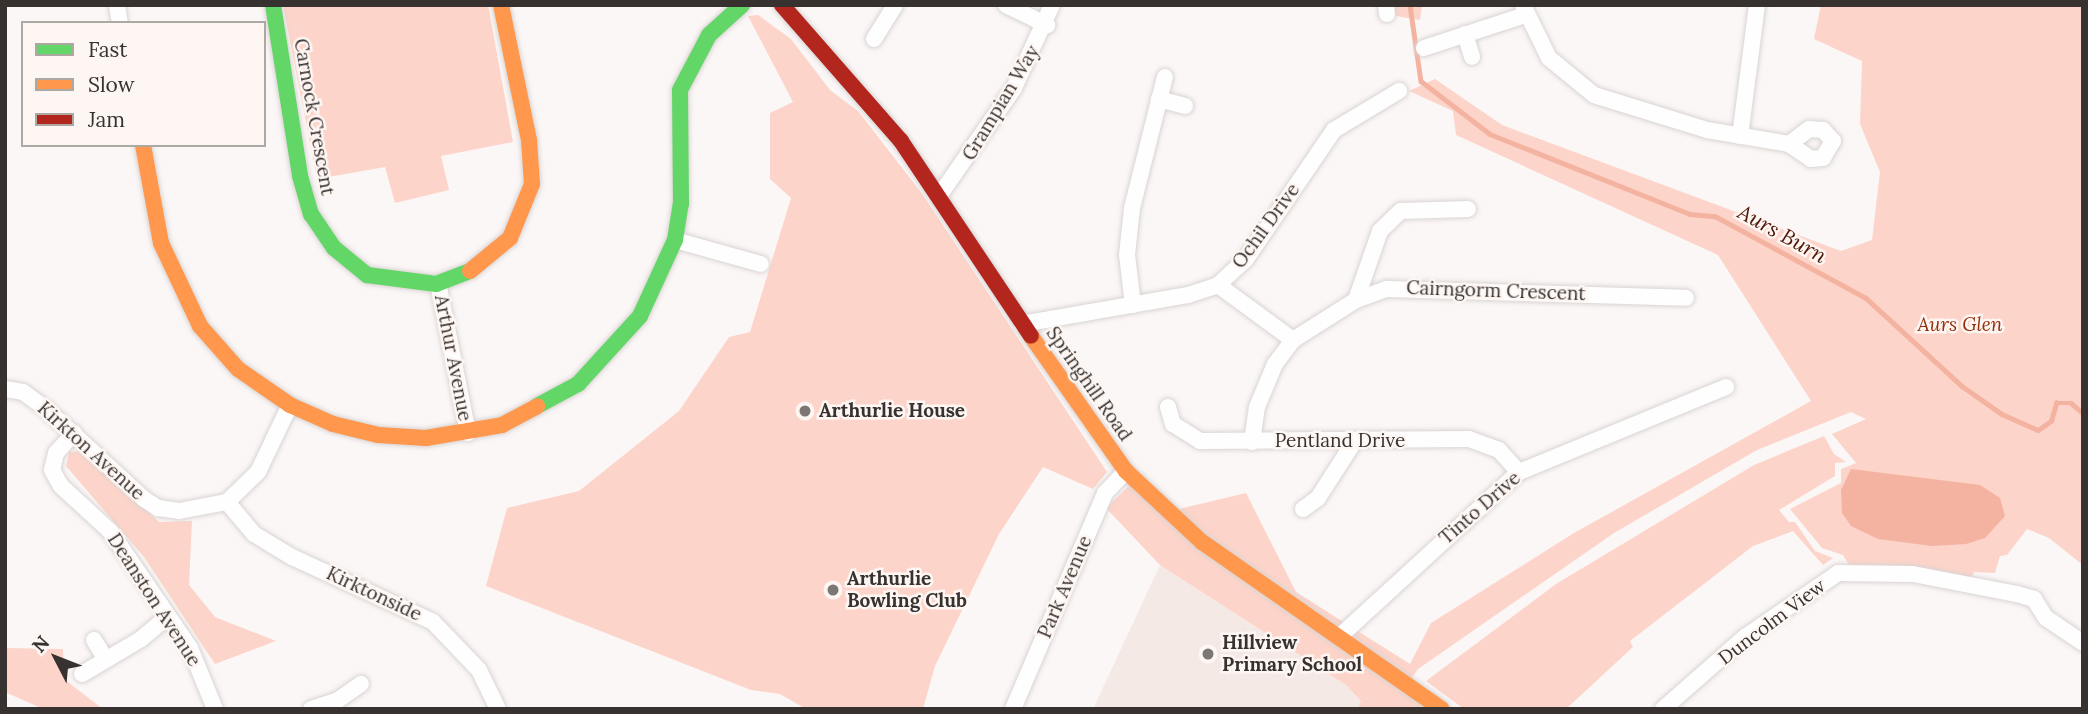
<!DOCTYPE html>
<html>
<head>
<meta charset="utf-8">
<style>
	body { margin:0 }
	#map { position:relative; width:2088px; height:714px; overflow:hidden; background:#fbf7f6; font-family:Lora,serif }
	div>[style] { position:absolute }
	.built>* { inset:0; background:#f5e9e6 }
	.green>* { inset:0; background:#fdd4c9 }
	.water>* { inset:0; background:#f4b3a1 }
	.stream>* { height:4.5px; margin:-2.25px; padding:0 2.25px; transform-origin:2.25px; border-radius:2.25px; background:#f4b3a1 }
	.roads { filter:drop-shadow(0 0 2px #d9d4d3) drop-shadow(0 0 2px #d9d4d3) }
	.street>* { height:16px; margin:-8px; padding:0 8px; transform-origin:8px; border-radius:8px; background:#fefefe }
	.fast>* { height:16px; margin:-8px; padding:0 8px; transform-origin:8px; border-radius:8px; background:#63d668 }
	.slow>* { height:16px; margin:-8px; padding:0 8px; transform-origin:8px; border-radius:8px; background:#ff974d }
	.jam>* { height:16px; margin:-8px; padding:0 8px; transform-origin:8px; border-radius:8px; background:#b3261e }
	.dots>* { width:19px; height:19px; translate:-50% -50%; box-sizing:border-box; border:4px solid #fef6f3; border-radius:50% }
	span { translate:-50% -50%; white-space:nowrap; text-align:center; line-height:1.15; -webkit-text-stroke:5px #fef6f3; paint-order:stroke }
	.street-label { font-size:19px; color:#373230 }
	.park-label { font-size:19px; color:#972f0b; font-style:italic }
	.poi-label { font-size:19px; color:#373230; font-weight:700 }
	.left { translate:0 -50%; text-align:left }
	.water-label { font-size:21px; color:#501808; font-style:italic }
	.frame { position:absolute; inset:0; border:7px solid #373230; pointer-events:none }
	.legend { position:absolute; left:21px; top:21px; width:245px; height:126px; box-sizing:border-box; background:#fef6f3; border:2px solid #aea8a5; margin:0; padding:9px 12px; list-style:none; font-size:21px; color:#373230 }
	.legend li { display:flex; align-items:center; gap:14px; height:35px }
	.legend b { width:35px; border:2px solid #aea8a5 }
	.north { position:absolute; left:21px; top:623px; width:70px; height:70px; -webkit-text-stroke:5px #fef6f3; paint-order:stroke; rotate:312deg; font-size:19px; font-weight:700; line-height:28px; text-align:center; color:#373230 }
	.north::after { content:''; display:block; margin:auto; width:24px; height:32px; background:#373230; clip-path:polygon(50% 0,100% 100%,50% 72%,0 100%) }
</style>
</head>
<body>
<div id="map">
	<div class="built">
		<i style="clip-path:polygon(1160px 565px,1346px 685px,1361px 701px,1357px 709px,1093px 709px)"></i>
	</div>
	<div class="green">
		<i style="clip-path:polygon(283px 5px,488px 5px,513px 142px,441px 156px,449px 190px,395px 203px,385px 167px,317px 179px)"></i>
		<i style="clip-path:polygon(1394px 5px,1422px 5px,1420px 20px,1396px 16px)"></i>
		<i style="clip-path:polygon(1821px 5px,2083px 5px,2083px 565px,2049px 538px,2027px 529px,2007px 555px,2000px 556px,1995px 573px,1974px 572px,1972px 577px,1850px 566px,1843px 555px,1822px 548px,1790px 509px,1841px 483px,1841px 469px,1856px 463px,1832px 434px,1866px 419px,1851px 412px,1757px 450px,1614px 533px,1418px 669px,1403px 690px,1425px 709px,1357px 709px,1361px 701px,1346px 685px,1160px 565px,1106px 508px,1140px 475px,1179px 509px,1246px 493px,1296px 592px,1410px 664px,1431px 623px,1574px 533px,1811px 401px,1718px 255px,1456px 135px,1453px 111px,1409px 91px,1435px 79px,1502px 125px,1841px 251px,1872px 240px,1880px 172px,1860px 124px,1862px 61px,1814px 39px)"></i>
		<i style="clip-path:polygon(758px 15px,791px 39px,830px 90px,858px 111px,923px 195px,1107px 472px,1093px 489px,1043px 467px,999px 534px,935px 666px,923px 709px,806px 709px,780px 694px,751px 690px,486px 586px,507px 508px,579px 491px,679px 411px,729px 337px,750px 332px,791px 198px,770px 179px,770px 113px,793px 102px,748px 16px)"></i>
		<i style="clip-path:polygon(1824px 436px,1834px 454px,1846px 462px,1835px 463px,1835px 476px,1779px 510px,1789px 522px,1795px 522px,1815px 551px,1833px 558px,1823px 565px,1793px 531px,1753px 546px,1630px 641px,1633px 647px,1566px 709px,1464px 709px,1426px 681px,1556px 584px,1754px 465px)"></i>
		<i style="clip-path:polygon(83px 451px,159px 522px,192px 521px,189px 585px,215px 617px,276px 641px,215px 664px,144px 557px,66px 466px,69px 452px)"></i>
		<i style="clip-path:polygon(5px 648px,63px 649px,64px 679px,103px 709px,43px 709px,5px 692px)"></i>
	</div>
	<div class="water">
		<i style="clip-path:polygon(1851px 469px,1980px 485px,2000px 498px,2005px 516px,1985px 538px,1966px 544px,1932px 546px,1878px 539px,1851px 526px,1842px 513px,1841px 490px)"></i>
	</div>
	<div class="stream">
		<i style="left:1410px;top:5px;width:77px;rotate:81.8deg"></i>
		<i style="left:1421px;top:81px;width:87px;rotate:37.5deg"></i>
		<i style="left:1490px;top:134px;width:215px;rotate:21.8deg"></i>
		<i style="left:1690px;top:214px;width:25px;rotate:5deg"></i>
		<i style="left:1715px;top:216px;width:172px;rotate:28.5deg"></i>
		<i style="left:1866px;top:298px;width:130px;rotate:42.5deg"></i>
		<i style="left:1962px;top:386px;width:49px;rotate:35deg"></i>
		<i style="left:2002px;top:414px;width:39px;rotate:24deg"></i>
		<i style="left:2038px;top:430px;width:16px;rotate:-35deg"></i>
		<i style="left:2051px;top:421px;width:19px;rotate:-74deg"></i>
		<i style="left:2056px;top:403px;width:15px"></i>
		<i style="left:2071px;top:403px;width:16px;rotate:40deg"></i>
	</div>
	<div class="roads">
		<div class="street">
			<i style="left:117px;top:5px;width:18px;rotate:81deg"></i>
			<i style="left:1006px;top:5px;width:46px;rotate:26deg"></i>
			<i style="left:1386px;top:5px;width:9px;rotate:84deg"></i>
			<i style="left:1523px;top:5px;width:59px;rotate:63.9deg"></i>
			<i style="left:1549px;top:58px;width:58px;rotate:39.4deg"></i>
			<i style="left:1594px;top:95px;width:118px;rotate:17.2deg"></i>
			<i style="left:1707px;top:130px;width:83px;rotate:9.7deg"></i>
			<i style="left:1789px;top:144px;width:27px;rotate:34deg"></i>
			<i style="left:1811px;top:159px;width:12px;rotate:-5deg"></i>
			<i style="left:1823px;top:158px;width:20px;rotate:-60deg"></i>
			<i style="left:1833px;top:141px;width:15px;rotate:-132deg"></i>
			<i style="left:1823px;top:130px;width:14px;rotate:-176deg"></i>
			<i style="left:1809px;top:129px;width:25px;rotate:143deg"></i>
			<i style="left:1465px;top:34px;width:24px;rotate:73deg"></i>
			<i style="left:874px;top:39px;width:40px;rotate:-58deg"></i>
			<i style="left:1424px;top:48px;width:106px;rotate:-18.1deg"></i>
			<i style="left:1159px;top:99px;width:27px;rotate:15deg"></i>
			<i style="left:1740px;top:136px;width:132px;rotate:-82.6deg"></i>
			<i style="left:939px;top:196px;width:131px;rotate:-55.2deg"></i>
			<i style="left:1014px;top:88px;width:91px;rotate:-65.4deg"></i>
			<i style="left:675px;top:240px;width:89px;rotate:15.6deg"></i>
			<i style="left:438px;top:283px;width:153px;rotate:78.7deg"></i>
			<i style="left:1218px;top:285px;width:93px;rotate:36.3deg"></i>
			<i style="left:1356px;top:300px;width:73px;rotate:-70.8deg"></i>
			<i style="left:1380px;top:231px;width:29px;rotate:-44deg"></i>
			<i style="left:1401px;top:211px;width:67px;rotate:-1.7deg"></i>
			<i style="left:1133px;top:305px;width:50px;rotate:-96.8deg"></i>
			<i style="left:1127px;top:255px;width:47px;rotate:-83.9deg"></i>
			<i style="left:1132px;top:208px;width:135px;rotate:-75.9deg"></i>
			<i style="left:1022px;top:324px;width:169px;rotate:-9.9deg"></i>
			<i style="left:1188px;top:295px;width:32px;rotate:-18deg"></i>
			<i style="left:1218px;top:285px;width:38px;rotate:-43deg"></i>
			<i style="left:1246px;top:259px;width:156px;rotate:-55.7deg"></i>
			<i style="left:1334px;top:130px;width:76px;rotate:-31deg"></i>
			<i style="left:5px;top:389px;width:18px;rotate:9deg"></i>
			<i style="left:23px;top:392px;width:27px;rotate:36deg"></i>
			<i style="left:45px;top:408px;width:134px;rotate:42.6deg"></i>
			<i style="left:144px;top:499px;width:17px;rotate:33deg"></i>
			<i style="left:158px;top:508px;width:21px;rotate:8deg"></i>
			<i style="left:179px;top:511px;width:49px;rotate:-10.6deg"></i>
			<i style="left:227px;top:502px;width:43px;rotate:-44.1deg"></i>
			<i style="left:258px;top:472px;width:74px;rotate:-64.5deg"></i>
			<i style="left:1168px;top:407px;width:18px;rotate:74deg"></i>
			<i style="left:1173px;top:424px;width:32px;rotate:32deg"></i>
			<i style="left:1200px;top:441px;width:269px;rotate:-0.4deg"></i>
			<i style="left:1469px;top:439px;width:32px;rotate:20deg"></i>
			<i style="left:1499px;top:450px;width:30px;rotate:48deg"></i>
			<i style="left:74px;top:433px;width:27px;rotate:132deg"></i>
			<i style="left:56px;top:453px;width:17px;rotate:103deg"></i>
			<i style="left:52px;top:470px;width:18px;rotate:61deg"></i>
			<i style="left:61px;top:486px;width:67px;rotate:42.6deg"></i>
			<i style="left:110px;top:531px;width:142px;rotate:55.6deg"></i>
			<i style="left:190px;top:648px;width:66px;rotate:67.7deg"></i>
			<i style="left:1252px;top:442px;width:35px;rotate:-82deg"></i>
			<i style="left:1257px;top:407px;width:47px;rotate:-67.3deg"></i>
			<i style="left:1275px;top:364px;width:30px;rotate:-53deg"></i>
			<i style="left:1293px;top:340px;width:75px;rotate:-32.4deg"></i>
			<i style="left:1356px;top:300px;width:33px;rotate:-20deg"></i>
			<i style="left:1387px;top:289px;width:299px;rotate:1.7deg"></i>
			<i style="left:227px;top:502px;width:42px;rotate:49.8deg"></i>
			<i style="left:254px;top:534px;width:44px;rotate:31.2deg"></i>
			<i style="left:292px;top:557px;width:155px;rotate:24.7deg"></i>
			<i style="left:433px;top:622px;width:66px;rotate:46.2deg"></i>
			<i style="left:479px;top:670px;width:43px;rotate:64deg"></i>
			<i style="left:1303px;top:509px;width:19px;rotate:-36deg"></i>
			<i style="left:1318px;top:498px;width:67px;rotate:-57.3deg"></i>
			<i style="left:1339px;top:637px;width:244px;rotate:-42.5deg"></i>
			<i style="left:1519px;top:472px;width:224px;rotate:-22.3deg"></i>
			<i style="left:94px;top:640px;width:23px;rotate:59deg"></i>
			<i style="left:82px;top:674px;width:69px;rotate:-30.7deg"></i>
			<i style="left:141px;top:639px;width:34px;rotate:-40deg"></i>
			<i style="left:311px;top:709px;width:28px;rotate:-18deg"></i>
			<i style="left:338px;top:700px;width:28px;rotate:-35deg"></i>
			<i style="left:1013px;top:709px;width:235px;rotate:-66.9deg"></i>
			<i style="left:1105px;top:493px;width:30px;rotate:-46deg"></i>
			<i style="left:1663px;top:709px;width:109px;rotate:-41.3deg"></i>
			<i style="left:1745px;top:637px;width:113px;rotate:-34.5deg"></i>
			<i style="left:1838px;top:573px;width:75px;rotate:0.8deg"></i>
			<i style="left:1913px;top:574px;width:106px;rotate:10.9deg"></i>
			<i style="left:2017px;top:594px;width:18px;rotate:16deg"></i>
			<i style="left:2034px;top:599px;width:22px;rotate:58deg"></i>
			<i style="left:2046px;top:618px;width:45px;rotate:34deg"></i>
		</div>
		<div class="fast">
			<i style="left:273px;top:5px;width:173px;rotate:81deg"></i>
			<i style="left:300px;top:176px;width:40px;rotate:74deg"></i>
			<i style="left:311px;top:214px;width:41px;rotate:55.9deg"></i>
			<i style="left:334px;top:248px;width:43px;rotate:39.3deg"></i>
			<i style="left:367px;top:275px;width:70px;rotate:7.4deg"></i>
			<i style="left:436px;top:284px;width:36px;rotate:-21deg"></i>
			<i style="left:537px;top:406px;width:47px;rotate:-28.2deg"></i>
			<i style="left:578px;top:384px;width:92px;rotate:-47.6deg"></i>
			<i style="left:640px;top:316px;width:84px;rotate:-65.3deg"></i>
			<i style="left:675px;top:240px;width:36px;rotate:-81deg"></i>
			<i style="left:681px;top:204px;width:114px;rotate:-90.5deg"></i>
			<i style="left:680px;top:90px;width:62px;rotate:-62.2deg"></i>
			<i style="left:709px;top:35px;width:45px;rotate:-42.3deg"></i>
		</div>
		<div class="slow">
			<i style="left:143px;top:145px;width:100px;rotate:79.6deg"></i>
			<i style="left:161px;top:243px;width:92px;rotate:64.8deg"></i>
			<i style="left:200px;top:326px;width:57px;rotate:48.5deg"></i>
			<i style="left:238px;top:369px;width:63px;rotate:34.7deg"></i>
			<i style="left:290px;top:405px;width:47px;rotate:23.8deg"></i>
			<i style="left:333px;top:424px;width:46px;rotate:13.7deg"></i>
			<i style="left:378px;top:435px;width:48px;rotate:3.6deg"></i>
			<i style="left:426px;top:438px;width:77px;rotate:-9.7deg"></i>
			<i style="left:502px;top:425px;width:40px;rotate:-28deg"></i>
			<i style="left:470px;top:271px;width:52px;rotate:-39.5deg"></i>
			<i style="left:510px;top:238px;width:58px;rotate:-67.8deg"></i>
			<i style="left:532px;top:184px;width:44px;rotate:-93.9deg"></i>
			<i style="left:529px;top:140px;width:138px;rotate:-101.7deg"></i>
			<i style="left:1031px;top:336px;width:165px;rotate:54.9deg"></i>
			<i style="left:1126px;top:471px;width:104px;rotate:43.1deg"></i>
			<i style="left:1202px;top:542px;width:292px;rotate:34.9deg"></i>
		</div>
		<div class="jam">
			<i style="left:782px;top:5px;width:181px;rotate:48.8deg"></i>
			<i style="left:901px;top:141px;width:234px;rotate:56.3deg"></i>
		</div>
	</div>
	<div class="dots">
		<i style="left:805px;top:411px;background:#7c7775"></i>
		<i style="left:833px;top:590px;background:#7c7775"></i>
		<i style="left:1208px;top:654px;background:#7c7775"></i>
	</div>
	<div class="street-label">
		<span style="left:1001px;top:103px;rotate:-59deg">Grampian Way</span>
		<span style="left:314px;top:117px;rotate:80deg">Carnock Crescent</span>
		<span style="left:1266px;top:226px;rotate:-54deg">Ochil Drive</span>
		<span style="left:1496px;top:291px;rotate:2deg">Cairngorm Crescent</span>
		<span style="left:453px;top:358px;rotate:79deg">Arthur Avenue</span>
		<span style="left:1089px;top:384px;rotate:55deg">Springhill Road</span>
		<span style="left:1340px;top:441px">Pentland Drive</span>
		<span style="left:91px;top:451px;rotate:42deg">Kirkton Avenue</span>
		<span style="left:1480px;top:508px;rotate:-41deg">Tinto Drive</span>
		<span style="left:1065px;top:587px;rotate:-67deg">Park Avenue</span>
		<span style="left:374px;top:594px;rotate:25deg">Kirktonside</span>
		<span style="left:154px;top:600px;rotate:57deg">Deanston Avenue</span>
		<span style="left:1772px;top:622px;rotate:-37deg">Duncolm View</span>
	</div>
	<div class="park-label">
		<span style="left:1960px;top:325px">Aurs Glen</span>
	</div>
	<div class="poi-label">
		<span class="left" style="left:819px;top:411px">Arthurlie House</span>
		<span class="left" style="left:847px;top:590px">Arthurlie<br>Bowling Club</span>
		<span class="left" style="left:1222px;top:654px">Hillview<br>Primary School</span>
	</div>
	<div class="water-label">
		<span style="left:1782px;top:234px;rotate:29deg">Aurs Burn</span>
	</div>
	<div class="frame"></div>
	<ul class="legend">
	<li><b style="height:9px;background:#63d668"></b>Fast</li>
	<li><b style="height:9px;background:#ff974d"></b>Slow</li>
	<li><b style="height:9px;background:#b3261e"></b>Jam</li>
	</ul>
	<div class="north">N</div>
</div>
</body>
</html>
